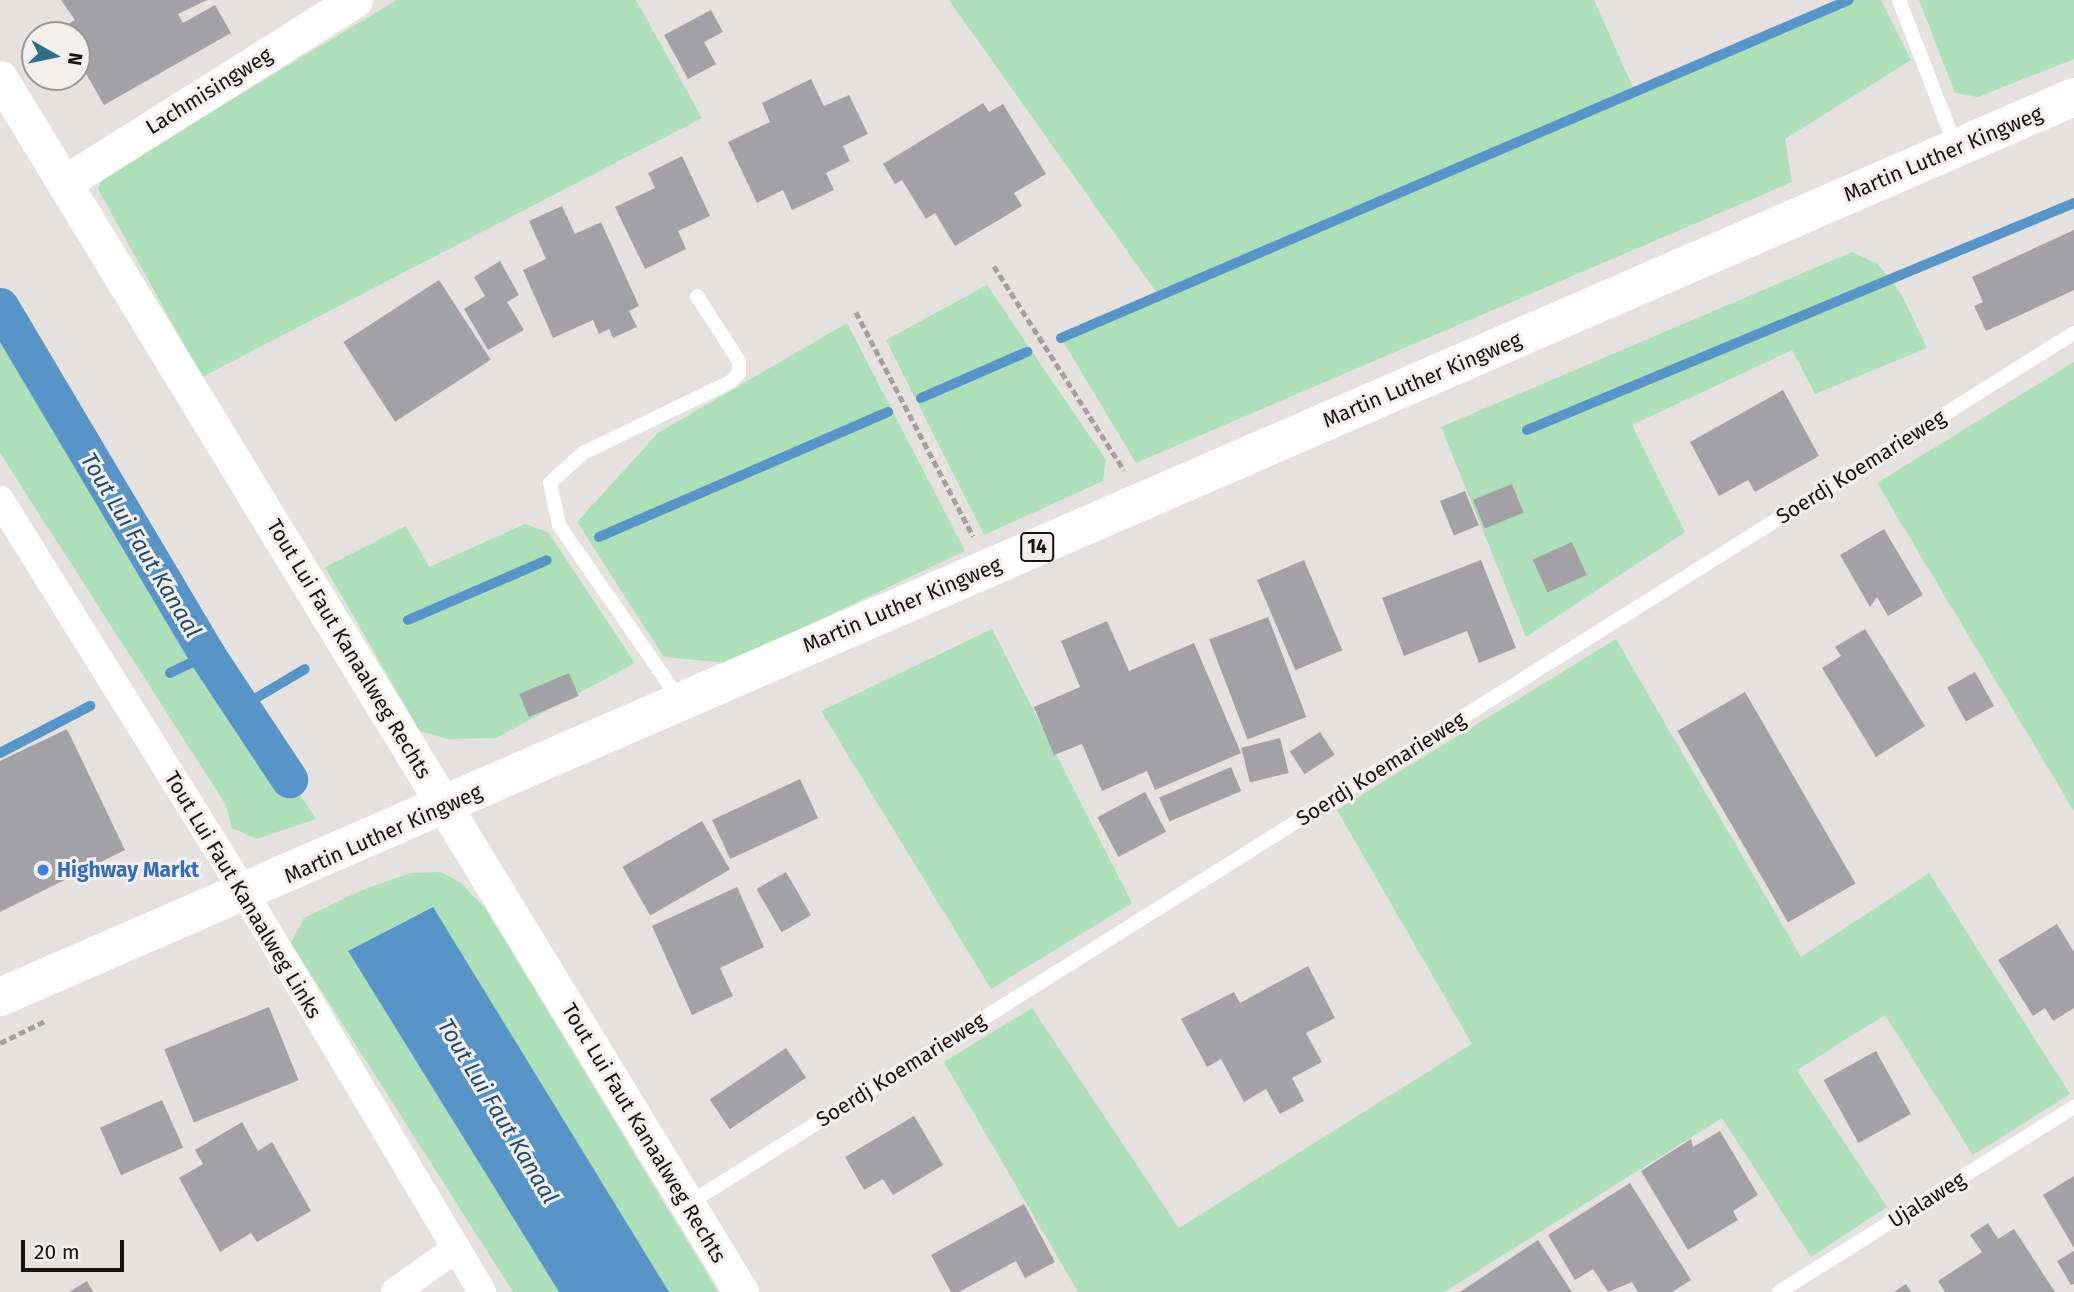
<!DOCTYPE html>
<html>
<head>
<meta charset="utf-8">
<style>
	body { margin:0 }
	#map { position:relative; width:2074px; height:1292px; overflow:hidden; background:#e5e1df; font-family:"Fira Sans",sans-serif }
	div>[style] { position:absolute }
	.green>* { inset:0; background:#ade0b8 }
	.water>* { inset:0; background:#5794c7 }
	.stream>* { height:10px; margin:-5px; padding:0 5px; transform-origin:5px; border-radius:5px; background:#5794c7 }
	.canal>* { height:37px; margin:-18.5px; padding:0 18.5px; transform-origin:18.5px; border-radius:18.5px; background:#5794c7 }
	.building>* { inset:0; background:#a2a2a6; transform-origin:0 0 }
	.path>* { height:4.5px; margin-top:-2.25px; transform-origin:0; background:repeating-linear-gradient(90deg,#a3a09e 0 7px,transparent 0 10.5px) }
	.service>* { height:14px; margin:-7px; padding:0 7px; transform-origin:7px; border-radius:7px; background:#fff }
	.minor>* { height:28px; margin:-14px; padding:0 14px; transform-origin:14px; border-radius:14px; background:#fff }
	.tertiary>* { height:35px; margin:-17.5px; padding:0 17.5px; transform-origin:17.5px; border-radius:17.5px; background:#fff }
	.primary>* { height:38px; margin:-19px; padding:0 19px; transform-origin:19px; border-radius:19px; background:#fff }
	.dots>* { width:19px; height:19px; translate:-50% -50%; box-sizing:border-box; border:4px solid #f2efec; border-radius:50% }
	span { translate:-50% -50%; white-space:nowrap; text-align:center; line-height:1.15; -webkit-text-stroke:6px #f2efec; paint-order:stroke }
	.shield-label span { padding:2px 5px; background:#f2efec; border:2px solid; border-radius:5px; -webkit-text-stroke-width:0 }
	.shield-label { font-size:19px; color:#141312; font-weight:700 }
	.street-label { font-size:21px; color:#141312 }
	.shop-label { font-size:21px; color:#366cbe; font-weight:700 }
	.left { translate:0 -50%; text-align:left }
	.water-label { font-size:23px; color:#1d4a6d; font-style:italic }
	.north { position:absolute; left:21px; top:21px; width:70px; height:70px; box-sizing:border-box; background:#f2efec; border:2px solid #999795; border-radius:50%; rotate:99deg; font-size:19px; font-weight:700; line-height:28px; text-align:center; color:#141312 }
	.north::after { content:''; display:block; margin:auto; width:24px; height:32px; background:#316f85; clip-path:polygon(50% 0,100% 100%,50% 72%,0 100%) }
	.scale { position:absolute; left:21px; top:1240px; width:103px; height:32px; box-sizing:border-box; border:4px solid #141312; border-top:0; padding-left:9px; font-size:21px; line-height:24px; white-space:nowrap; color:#141312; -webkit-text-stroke:5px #f2efec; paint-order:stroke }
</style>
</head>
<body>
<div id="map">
	<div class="green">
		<i style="clip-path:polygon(397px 0,636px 0,702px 118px,202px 377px,98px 189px,103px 177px)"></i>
		<i style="clip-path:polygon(949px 0,1594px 0,1635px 92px,1849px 0,1881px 0,1911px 60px,1785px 139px,1792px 182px,1136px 463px,1061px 338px,1159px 296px)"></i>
		<i style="clip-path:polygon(1919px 0,2074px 0,2074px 59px,1978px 97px,1955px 93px)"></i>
		<i style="clip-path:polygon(1852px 252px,1878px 264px,1902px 295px,1927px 348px,1815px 394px,1792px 350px,1632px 425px,1685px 532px,1526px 637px,1441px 427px)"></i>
		<i style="clip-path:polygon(987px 285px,1106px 460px,1103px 481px,984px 535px,886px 340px)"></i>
		<i style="clip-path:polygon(0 306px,207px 655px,316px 819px,257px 839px,232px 828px,226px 805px,0 453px)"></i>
		<i style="clip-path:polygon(847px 323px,965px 551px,728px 663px,664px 657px,577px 522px,658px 433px)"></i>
		<i style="clip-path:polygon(2074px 362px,2074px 811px,1877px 483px)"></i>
		<i style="clip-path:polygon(525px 524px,548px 532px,635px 663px,496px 738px,448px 739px,420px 731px,325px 567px,406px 526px,429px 567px)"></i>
		<i style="clip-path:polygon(992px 629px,1132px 903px,991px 989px,821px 711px)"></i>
		<i style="clip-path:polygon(1616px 639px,1801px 957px,1929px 873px,2070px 1094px,1973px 1155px,1885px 1015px,1797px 1070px,1887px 1207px,1811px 1257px,1722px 1118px,1444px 1292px,1078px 1292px,944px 1062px,1032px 1008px,1179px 1228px,1472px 1044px,1337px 810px)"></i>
		<i style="clip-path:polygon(441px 872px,461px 883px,485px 908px,718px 1292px,669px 1292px,432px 907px,348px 951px,559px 1292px,513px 1292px,291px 943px,304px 918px,362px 890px,411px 873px)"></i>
	</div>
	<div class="water">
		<i style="clip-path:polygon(433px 907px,669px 1292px,559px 1292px,348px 951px)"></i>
	</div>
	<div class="stream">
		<i style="left:1061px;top:338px;width:857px;rotate:-23.22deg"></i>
		<i style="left:921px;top:398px;width:116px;rotate:-23.5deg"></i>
		<i style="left:1527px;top:430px;width:592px;rotate:-22.54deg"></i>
		<i style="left:599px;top:537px;width:315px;rotate:-23.4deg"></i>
		<i style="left:408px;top:620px;width:151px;rotate:-23.3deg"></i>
		<i style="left:170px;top:673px;width:41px;rotate:-25.9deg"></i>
		<i style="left:241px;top:707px;width:74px;rotate:-30.7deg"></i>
		<i style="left:0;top:753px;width:102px;rotate:-27.6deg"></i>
	</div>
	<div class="canal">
		<i style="left:0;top:306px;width:406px;rotate:59.3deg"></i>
		<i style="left:207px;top:655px;width:149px;rotate:56.5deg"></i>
	</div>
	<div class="building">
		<i style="clip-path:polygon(61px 0,207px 0,178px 14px,183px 23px,215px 5px,231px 33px,104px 105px,77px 58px,77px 35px,50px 35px,75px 20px)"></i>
		<i style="clip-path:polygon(711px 10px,723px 32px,704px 42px,716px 64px,688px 79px,664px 35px)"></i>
		<i style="clip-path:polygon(811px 79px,824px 106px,849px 95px,868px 134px,843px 146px,850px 161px,826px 173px,834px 190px,792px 210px,783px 190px,757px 203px,728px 142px,770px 122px,762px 103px)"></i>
		<i style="clip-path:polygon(983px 103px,989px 112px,1003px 104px,1046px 174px,1014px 193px,1022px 206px,955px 246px,935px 213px,926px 219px,902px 180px,895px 184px,883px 164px)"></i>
		<i style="clip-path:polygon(682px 156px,710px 216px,678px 231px,686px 249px,645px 269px,615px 207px,655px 188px,648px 173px)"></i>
		<i style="clip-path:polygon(562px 206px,575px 234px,601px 222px,639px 306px,629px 311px,637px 327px,613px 338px,609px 329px,599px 334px,593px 320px,553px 338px,523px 270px,546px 259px,529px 221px)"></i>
		<i style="clip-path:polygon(2074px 230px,2074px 290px,1986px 331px,1974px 306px,1983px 302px,1972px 277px)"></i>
		<i style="clip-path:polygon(500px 261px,519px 295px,507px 302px,524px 330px,488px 350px,464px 309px,485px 296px,474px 277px)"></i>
		<i style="left:439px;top:280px;width:95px;height:114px;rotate:57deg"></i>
		<i style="clip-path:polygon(1783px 390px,1819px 456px,1755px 492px,1748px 480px,1719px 496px,1690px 442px)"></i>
		<i style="left:1512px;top:484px;width:31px;height:42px;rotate:68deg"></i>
		<i style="left:1465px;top:491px;width:37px;height:27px;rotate:68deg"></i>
		<i style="clip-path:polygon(1884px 529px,1923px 595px,1888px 616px,1877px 597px,1870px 607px,1840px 555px)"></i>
		<i style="left:1572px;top:542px;width:36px;height:43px;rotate:66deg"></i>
		<i style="left:1304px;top:560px;width:98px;height:51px;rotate:67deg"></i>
		<i style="clip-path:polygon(1481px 560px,1516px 648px,1479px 663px,1467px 631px,1404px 656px,1382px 598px)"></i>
		<i style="left:1268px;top:617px;width:107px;height:63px;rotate:69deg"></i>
		<i style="clip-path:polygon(1107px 621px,1129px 671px,1194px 643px,1241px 753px,1155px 790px,1147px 771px,1102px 791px,1082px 744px,1054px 755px,1034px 707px,1080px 687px,1061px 641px)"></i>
		<i style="clip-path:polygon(1865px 629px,1925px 726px,1876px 757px,1822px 668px,1841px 656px,1835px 647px)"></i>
		<i style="left:1975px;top:672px;width:39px;height:32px;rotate:61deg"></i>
		<i style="left:569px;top:673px;width:25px;height:54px;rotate:67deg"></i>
		<i style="left:1745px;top:692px;width:221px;height:78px;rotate:60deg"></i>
		<i style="clip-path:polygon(67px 729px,125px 850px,0 912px,0 761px)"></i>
		<i style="left:1320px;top:732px;width:27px;height:36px;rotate:57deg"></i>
		<i style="left:1280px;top:738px;width:36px;height:40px;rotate:76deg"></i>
		<i style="left:1231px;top:767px;width:26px;height:78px;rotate:67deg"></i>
		<i style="left:800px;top:779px;width:43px;height:97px;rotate:65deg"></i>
		<i style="left:1145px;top:792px;width:45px;height:54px;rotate:62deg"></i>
		<i style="left:702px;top:821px;width:56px;height:92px;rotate:60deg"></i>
		<i style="left:786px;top:872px;width:50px;height:34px;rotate:60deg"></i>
		<i style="clip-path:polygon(737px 887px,764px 947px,720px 968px,733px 996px,692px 1015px,652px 926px)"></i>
		<i style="clip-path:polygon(2057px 924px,2074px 952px,2074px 1008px,2053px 1021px,2045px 1008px,2033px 1016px,1998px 960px)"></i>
		<i style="clip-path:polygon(1308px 966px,1335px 1018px,1306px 1033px,1322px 1062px,1292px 1078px,1304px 1101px,1280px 1114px,1266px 1089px,1244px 1102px,1221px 1059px,1207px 1067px,1181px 1019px,1234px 992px,1240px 1003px)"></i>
		<i style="left:269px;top:1007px;width:79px;height:113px;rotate:68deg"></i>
		<i style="left:786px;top:1048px;width:36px;height:92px;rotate:56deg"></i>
		<i style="left:1876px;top:1051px;width:72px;height:60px;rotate:61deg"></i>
		<i style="left:162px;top:1100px;width:52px;height:68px;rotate:66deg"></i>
		<i style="clip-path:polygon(914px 1116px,943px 1165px,893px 1195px,883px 1179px,864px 1190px,845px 1157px)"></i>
		<i style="clip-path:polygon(242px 1122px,258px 1151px,272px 1142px,311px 1211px,257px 1242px,251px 1233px,220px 1252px,179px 1178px,203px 1164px,195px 1150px)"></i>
		<i style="clip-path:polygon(1720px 1131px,1758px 1195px,1733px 1211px,1738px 1220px,1688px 1250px,1641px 1171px,1691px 1139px,1693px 1147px)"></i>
		<i style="clip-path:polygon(2074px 1176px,2074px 1248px,2043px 1195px)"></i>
		<i style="clip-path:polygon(1630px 1183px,1691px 1280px,1672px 1292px,1638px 1292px,1632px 1282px,1608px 1292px,1593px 1269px,1575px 1280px,1548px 1235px)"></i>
		<i style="clip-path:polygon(1024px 1204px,1055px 1262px,1025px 1278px,1016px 1261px,959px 1292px,951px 1292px,931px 1255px)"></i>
		<i style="clip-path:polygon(1988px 1223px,1998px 1239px,2014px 1229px,2055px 1292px,1945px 1292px,1938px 1281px,1982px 1252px,1970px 1235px)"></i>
		<i style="clip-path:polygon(1538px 1240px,1572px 1292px,1460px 1292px)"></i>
		<i style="clip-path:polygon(2074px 1251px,2074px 1284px,2071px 1285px,2057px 1261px)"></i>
		<i style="clip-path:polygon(87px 1281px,93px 1292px,69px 1292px)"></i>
		<i style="clip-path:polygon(1906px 1284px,1911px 1292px,1894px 1292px)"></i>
	</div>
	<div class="path">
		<i style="left:994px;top:266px;width:242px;rotate:57.5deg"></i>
		<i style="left:856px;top:312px;width:253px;rotate:62.4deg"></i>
		<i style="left:0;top:1043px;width:50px;rotate:-26.1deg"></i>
	</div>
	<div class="service">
		<i style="left:1899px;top:0;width:158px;rotate:68.8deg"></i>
		<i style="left:680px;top:700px;width:213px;rotate:-124.7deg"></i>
		<i style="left:559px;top:525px;width:43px;rotate:-102.1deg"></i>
		<i style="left:550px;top:483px;width:45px;rotate:-42.3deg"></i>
		<i style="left:583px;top:453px;width:165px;rotate:-25.8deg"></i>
		<i style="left:732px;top:381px;width:11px;rotate:-49deg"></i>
		<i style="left:739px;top:373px;width:12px;rotate:-90deg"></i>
		<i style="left:739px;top:361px;width:77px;rotate:-122.9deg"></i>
		<i style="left:688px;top:1204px;width:1637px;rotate:-32.15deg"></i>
		<i style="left:1779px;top:1292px;width:348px;rotate:-32.1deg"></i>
	</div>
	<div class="minor">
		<i style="left:0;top:500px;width:464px;rotate:58.1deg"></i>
		<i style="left:245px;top:894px;width:463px;rotate:59.2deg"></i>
		<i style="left:395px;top:1292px;width:74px;rotate:-35.6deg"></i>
	</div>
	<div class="tertiary">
		<i style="left:0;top:78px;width:1422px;rotate:58.6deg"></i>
		<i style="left:64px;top:183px;width:344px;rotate:-32.2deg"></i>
	</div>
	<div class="primary">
		<i style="left:0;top:997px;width:2261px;rotate:-23.46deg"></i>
	</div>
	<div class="dots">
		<i style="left:43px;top:870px;background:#3f7fe0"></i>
	</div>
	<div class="shield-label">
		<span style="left:1037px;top:547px">14</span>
	</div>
	<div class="street-label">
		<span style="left:209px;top:91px;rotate:-32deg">Lachmisingweg</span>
		<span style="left:1943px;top:154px;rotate:-23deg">Martin Luther Kingweg</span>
		<span style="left:1422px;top:380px;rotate:-23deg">Martin Luther Kingweg</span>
		<span style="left:1861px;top:467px;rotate:-32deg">Soerdj Koemarieweg</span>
		<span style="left:902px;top:605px;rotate:-23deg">Martin Luther Kingweg</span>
		<span style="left:349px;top:649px;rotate:59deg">Tout Lui Faut Kanaalweg Rechts</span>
		<span style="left:1381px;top:769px;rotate:-32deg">Soerdj Koemarieweg</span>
		<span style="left:383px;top:834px;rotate:-24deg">Martin Luther Kingweg</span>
		<span style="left:243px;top:895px;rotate:59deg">Tout Lui Faut Kanaalweg Links</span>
		<span style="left:901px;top:1070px;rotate:-32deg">Soerdj Koemarieweg</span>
		<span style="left:644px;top:1133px;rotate:59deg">Tout Lui Faut Kanaalweg Rechts</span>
		<span style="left:1927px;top:1200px;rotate:-32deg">Ujalaweg</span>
	</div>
	<div class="shop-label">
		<span class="left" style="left:57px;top:870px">Highway Markt</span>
	</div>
	<div class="water-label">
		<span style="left:141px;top:545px;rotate:59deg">Tout Lui Faut Kanaal</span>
		<span style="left:498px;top:1111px;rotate:59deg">Tout Lui Faut Kanaal</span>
	</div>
	<div class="north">N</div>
	<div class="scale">20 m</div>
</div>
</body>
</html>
